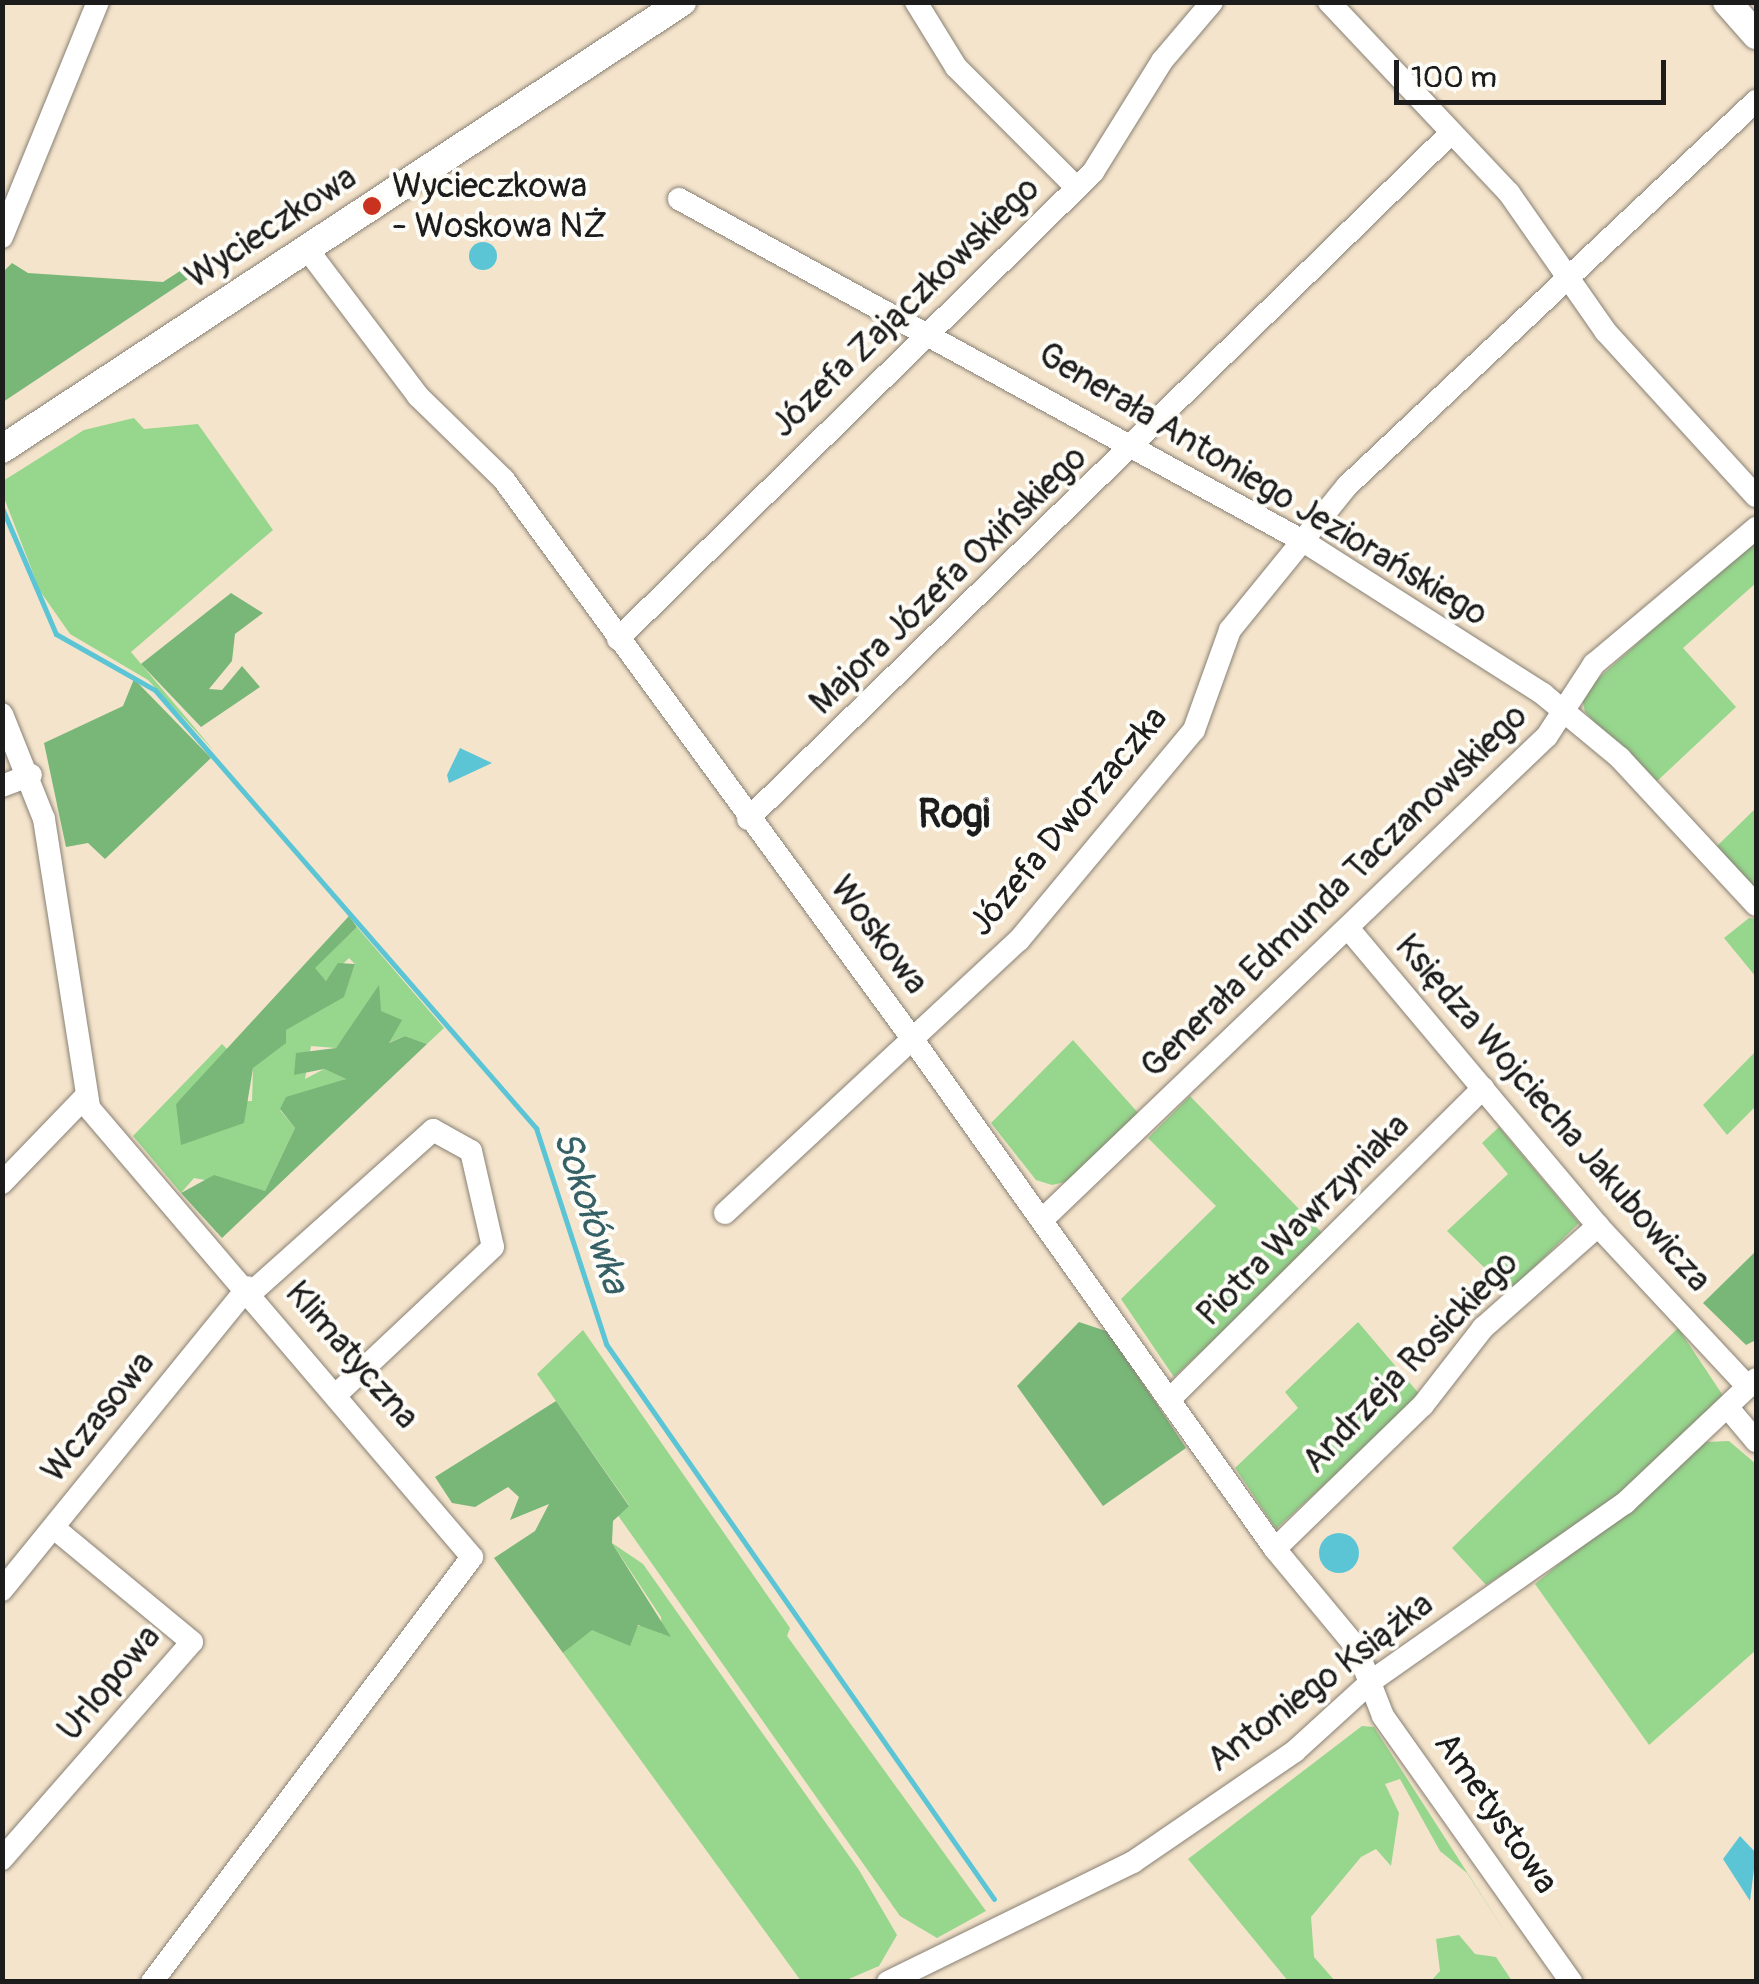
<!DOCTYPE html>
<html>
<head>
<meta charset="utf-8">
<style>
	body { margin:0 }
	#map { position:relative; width:1759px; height:1984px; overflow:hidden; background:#f5e4cc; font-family:Pangolin,sans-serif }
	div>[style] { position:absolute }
	.green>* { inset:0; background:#96d68d }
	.forest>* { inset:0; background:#78b778 }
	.water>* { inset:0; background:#5bc5d6 }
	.round { border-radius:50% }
	.stream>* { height:5px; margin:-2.5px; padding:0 2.5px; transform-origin:2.5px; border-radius:2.5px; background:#5bc5d6 }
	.roads { filter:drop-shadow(0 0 2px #888074) drop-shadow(0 0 2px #888074) }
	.minor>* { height:22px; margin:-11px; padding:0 11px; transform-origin:11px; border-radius:11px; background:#fff }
	.tertiary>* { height:28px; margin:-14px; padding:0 14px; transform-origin:14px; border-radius:14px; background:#fff }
	.dots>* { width:28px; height:28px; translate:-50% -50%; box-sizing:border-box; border:5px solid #fdfcf7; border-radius:50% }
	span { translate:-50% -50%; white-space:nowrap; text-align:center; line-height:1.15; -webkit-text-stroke:8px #fdfcf7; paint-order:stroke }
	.poi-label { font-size:35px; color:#1c1c1c }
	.left { translate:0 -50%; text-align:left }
	.street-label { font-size:35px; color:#1c1c1c }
	.water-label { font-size:38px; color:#356066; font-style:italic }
	.quarter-label { font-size:40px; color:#1c1c1c; font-weight:700 }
	.frame { position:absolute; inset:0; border:5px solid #1c1c1c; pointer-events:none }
	.scale { position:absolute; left:1394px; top:60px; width:272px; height:45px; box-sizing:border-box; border:5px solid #1c1c1c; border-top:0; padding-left:12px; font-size:30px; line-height:35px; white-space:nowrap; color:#1c1c1c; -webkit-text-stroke:8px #fdfcf7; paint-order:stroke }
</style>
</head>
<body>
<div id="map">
	<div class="green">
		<i style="clip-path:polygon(134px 418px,144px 429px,198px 424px,273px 530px,131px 652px,215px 752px,148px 680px,70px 634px,40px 591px,3px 495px,3px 481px,84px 430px)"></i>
		<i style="clip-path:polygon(1756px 537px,1756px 583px,1683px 648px,1736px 707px,1654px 784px,1585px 712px,1581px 694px)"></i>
		<i style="clip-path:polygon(1756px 808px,1756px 896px,1717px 846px)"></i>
		<i style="clip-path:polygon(1749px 918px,1756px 919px,1756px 977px,1724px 938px)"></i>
		<i style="clip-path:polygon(357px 927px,444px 1028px,427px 1044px,405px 1036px,388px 1043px,381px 1011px,369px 1003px,336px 1048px,311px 1046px,305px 1079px,324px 1069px,346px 1079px,280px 1110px,295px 1128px,265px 1191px,194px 1178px,181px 1193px,133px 1136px,222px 1044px,231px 1053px,176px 1104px,252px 1101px,253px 1068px,285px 1030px,344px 996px,355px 964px,349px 958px,326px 981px,314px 968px)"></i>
		<i style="clip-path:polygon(1073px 1040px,1140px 1115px,1078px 1179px,1052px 1185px,1036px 1180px,991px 1123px)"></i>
		<i style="clip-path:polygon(1756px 1051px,1756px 1106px,1727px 1135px,1703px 1105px)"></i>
		<i style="clip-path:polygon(1190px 1096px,1325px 1236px,1174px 1377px,1121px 1299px,1216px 1206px,1148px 1138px)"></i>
		<i style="clip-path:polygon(1499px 1127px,1579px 1223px,1509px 1292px,1447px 1231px,1508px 1174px,1482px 1143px)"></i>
		<i style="clip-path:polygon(1358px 1322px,1421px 1396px,1276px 1529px,1235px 1468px,1298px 1408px,1285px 1392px)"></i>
		<i style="clip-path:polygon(1678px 1328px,1724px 1397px,1601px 1512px,1486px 1585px,1452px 1548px)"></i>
		<i style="clip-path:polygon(583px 1330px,790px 1628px,787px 1636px,986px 1911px,937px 1938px,900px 1916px,624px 1524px,617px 1514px,629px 1505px,537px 1374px)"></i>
		<i style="clip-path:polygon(1729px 1441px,1756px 1464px,1756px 1650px,1649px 1745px,1535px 1584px,1706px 1442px)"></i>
		<i style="clip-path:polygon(612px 1543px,643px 1564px,859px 1870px,897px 1935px,879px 1966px,844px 1981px,801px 1981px,563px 1653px,591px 1630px,650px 1625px,662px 1634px,661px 1617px)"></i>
		<i style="clip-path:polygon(1362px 1726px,1374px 1727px,1513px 1944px,1467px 1873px,1440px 1851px,1400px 1779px,1385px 1784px,1399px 1813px,1391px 1866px,1376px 1849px,1361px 1857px,1311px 1917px,1314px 1957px,1335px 1981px,1288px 1981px,1188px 1859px)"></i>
		<i style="clip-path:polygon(1459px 1935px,1475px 1954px,1496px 1957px,1512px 1981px,1431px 1981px,1440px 1971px,1436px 1939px)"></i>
	</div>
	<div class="forest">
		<i style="clip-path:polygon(12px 263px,28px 273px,163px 282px,180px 271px,188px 279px,3px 402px,3px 272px)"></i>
		<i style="clip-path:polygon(231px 593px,263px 613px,235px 634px,232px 661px,209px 689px,222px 690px,242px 666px,260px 687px,201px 727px,141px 664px)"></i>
		<i style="clip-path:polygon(134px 679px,211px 758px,105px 859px,88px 843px,66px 847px,44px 743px,123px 706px)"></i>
		<i style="clip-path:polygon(349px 916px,357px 927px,315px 968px,326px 981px,338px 963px,355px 964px,344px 997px,286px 1030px,286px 1043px,253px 1068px,244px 1123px,181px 1145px,176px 1104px)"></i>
		<i style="clip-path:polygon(379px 985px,381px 1011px,402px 1020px,389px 1043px,405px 1036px,427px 1044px,222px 1238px,181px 1193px,214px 1175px,265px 1191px,295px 1128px,280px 1109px,286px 1097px,346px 1079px,324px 1069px,294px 1075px,296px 1053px,336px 1048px)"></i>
		<i style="clip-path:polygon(1756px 1251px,1756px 1340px,1746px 1345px,1703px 1303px)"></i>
		<i style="clip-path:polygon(1079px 1322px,1109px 1332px,1186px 1448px,1103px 1506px,1017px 1386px)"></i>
		<i style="clip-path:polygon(556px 1401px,629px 1506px,613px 1521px,612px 1543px,671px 1637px,638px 1625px,630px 1646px,592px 1630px,563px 1653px,494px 1558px,535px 1531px,549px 1504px,510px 1520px,519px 1497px,508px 1487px,475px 1507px,452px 1503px,435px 1477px)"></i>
	</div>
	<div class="water">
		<i class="round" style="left:469px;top:242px;width:28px;height:28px"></i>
		<i style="clip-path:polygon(460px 748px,492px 763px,449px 783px,447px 775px)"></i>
		<i class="round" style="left:1319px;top:1533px;width:40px;height:40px"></i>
		<i style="clip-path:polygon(1740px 1836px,1756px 1853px,1750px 1901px,1723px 1859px)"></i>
	</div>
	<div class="stream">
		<i style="left:2px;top:508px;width:137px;rotate:66.8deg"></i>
		<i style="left:56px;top:634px;width:114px;rotate:29.5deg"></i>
		<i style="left:155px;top:690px;width:581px;rotate:48.98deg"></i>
		<i style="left:536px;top:1128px;width:227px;rotate:72deg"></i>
		<i style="left:606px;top:1344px;width:677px;rotate:55.04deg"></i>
	</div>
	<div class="roads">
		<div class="minor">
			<i style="left:916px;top:2px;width:76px;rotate:58.4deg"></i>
			<i style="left:956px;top:67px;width:171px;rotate:45deg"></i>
			<i style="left:1329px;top:2px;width:262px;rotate:46.7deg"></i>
			<i style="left:1509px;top:193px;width:169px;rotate:55.1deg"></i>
			<i style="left:1606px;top:332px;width:222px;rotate:47.6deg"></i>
			<i style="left:679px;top:199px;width:712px;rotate:28.73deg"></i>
			<i style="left:1303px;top:541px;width:285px;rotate:32.5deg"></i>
			<i style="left:1543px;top:694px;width:100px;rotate:39.7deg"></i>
			<i style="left:1620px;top:758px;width:200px;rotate:47.2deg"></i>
			<i style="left:2px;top:237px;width:254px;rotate:-67.8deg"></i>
			<i style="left:307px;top:249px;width:184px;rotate:52.9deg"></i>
			<i style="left:418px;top:396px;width:120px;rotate:44.3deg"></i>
			<i style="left:504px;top:480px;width:690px;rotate:53.84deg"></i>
			<i style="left:911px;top:1037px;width:628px;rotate:54.59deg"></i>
			<i style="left:1275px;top:1549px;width:127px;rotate:50.4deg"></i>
			<i style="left:1356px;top:1647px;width:74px;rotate:68.6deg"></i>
			<i style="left:1383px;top:1716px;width:326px;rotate:54.7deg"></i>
			<i style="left:618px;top:639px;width:666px;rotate:-44.51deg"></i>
			<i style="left:1093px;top:172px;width:131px;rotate:-58.1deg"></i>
			<i style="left:1162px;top:61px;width:77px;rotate:-49.7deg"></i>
			<i style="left:2px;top:714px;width:113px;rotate:68.2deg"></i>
			<i style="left:44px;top:819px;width:292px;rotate:81.1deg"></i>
			<i style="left:89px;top:1108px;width:590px;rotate:49.54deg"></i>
			<i style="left:472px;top:1557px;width:532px;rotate:126.98deg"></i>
			<i style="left:2px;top:786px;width:31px;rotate:-21deg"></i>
			<i style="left:748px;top:819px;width:981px;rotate:-44.3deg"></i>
			<i style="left:1348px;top:928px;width:389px;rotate:50deg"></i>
			<i style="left:1598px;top:1226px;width:220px;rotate:47deg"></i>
			<i style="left:2px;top:1183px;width:118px;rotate:-46deg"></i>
			<i style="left:725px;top:1213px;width:401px;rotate:-42.9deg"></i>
			<i style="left:1019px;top:940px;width:273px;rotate:-50.2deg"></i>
			<i style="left:1194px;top:730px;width:106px;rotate:-70.2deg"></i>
			<i style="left:1230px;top:630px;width:186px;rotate:-50.9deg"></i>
			<i style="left:1347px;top:486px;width:562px;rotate:-43.27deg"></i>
			<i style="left:1042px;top:1220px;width:699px;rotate:-43.78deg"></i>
			<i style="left:1547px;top:736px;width:86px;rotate:-56.9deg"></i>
			<i style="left:1594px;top:664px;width:212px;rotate:-40deg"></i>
			<i style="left:252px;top:1292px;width:243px;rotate:-41.8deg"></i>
			<i style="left:433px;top:1130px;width:43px;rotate:28.9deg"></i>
			<i style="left:471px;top:1151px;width:98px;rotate:77.1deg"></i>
			<i style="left:493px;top:1247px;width:213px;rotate:136.7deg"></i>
			<i style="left:1171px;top:1398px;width:440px;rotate:-44.8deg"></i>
			<i style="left:1729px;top:1409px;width:42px;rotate:49.8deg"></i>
			<i style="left:1275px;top:1549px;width:206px;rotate:-44.2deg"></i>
			<i style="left:1423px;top:1405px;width:98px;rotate:-52.1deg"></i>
			<i style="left:1483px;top:1328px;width:154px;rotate:-41.6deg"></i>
			<i style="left:2px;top:1590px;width:390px;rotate:-50.9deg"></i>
			<i style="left:2px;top:1859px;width:288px;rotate:-48.8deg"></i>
			<i style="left:192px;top:1642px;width:179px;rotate:-140.4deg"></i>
			<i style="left:888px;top:1982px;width:273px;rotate:-26.1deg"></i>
			<i style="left:1133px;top:1862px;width:196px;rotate:-34.4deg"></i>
			<i style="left:1295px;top:1751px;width:105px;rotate:-42.3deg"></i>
			<i style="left:1373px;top:1680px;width:308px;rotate:-35.1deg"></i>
			<i style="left:1625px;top:1503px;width:180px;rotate:-43.4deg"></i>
		</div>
		<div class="tertiary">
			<i style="left:1727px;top:2px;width:44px;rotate:48.7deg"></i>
			<i style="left:2px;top:449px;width:814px;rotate:-33.32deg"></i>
		</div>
	</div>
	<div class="dots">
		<i style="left:372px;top:206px;background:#c8321e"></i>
	</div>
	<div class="poi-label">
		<span class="left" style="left:392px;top:206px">Wycieczkowa<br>- Woskowa NŻ</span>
	</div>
	<div class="street-label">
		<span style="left:271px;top:227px;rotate:-33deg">Wycieczkowa</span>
		<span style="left:905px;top:307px;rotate:-44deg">Józefa Zajączkowskiego</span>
		<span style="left:1263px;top:484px;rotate:31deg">Generała Antoniego Jeziorańskiego</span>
		<span style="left:948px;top:580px;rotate:-44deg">Majora Józefa Oxińskiego</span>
		<span style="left:1068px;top:821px;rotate:-50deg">Józefa Dworzaczka</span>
		<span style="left:1334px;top:891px;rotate:-44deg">Generała Edmunda Taczanowskiego</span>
		<span style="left:879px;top:935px;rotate:53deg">Woskowa</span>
		<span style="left:1553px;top:1113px;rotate:49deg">Księdza Wojciecha Jakubowicza</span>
		<span style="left:1303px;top:1220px;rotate:-45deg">Piotra Wawrzyniaka</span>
		<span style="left:352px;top:1355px;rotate:49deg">Klimatyczna</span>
		<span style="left:1410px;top:1362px;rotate:-46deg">Andrzeja Rosickiego</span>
		<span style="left:98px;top:1417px;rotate:-51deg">Wczasowa</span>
		<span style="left:1320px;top:1682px;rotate:-37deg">Antoniego Książka</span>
		<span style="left:109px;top:1683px;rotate:-50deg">Urlopowa</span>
		<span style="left:1496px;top:1813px;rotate:55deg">Ametystowa</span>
	</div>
	<div class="water-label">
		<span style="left:590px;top:1212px;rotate:72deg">Sokołówka</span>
	</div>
	<div class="quarter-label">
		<span style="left:954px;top:815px">Rogi</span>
	</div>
	<div class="frame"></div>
	<div class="scale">100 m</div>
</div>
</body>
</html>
